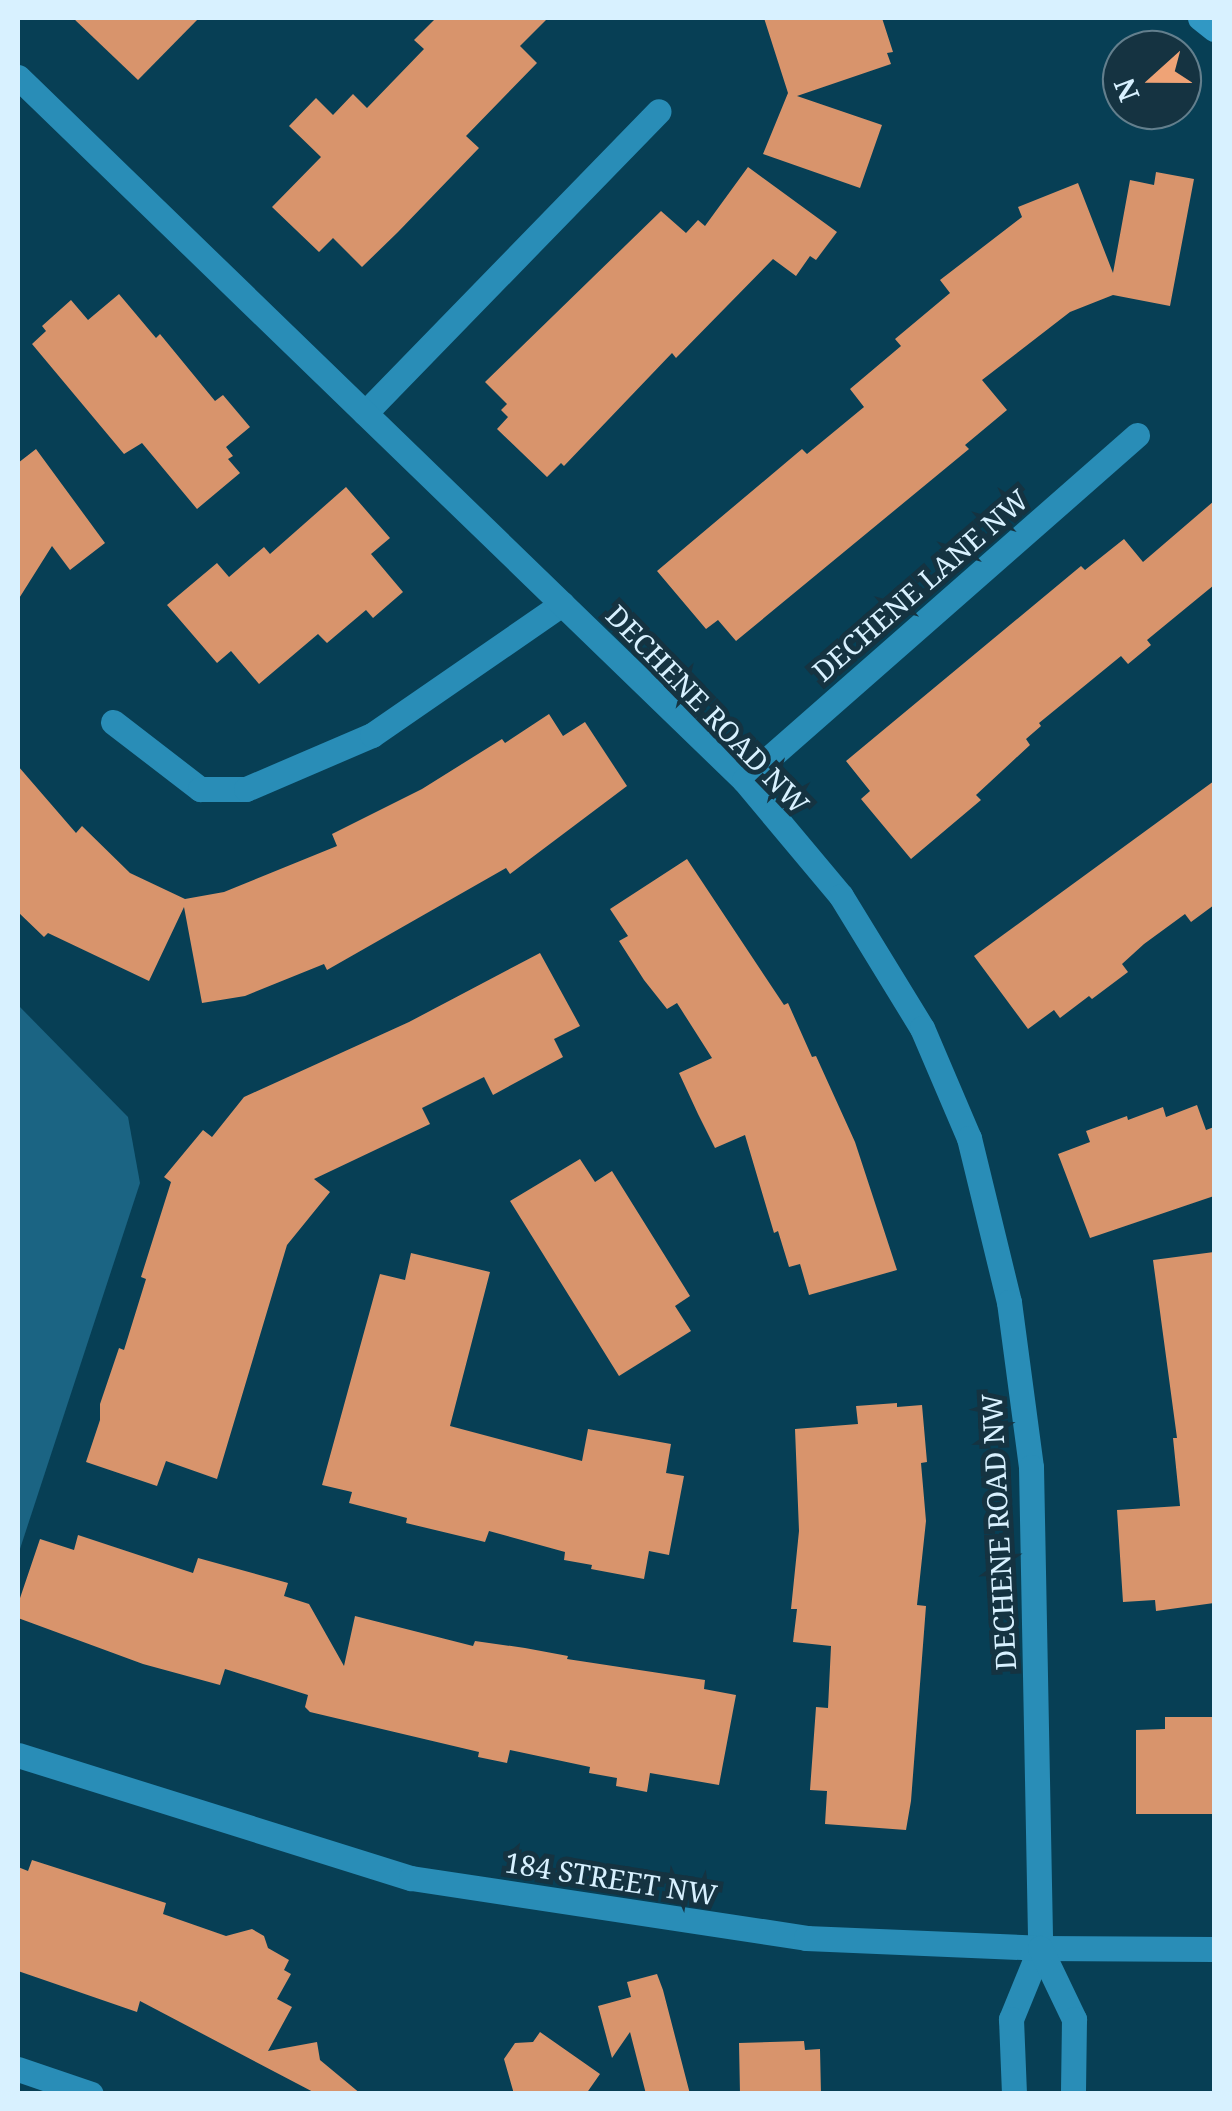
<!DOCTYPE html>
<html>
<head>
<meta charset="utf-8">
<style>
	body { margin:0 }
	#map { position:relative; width:1232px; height:2111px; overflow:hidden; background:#073f55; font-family:"Noto Serif",serif }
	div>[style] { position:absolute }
	.green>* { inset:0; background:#1b6483 }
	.building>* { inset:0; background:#d8946c }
	.minor>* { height:25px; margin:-12.5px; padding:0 12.5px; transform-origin:12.5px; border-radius:12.5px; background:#298db7 }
	.tertiary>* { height:25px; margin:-12.5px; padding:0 12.5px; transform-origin:12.5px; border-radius:12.5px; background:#298db7 }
	.secondary>* { height:25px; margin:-12.5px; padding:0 12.5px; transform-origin:12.5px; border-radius:12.5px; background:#3198c4 }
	span { translate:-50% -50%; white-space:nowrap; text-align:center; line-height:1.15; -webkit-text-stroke:10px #153341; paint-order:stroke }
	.street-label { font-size:28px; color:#d8f1ff }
	.frame { position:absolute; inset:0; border:20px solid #d8f1ff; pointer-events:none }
	.north { position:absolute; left:1102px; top:30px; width:100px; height:100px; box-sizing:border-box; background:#153341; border:2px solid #637f8d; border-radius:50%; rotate:249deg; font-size:28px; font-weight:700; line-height:40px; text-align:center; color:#d8f1ff }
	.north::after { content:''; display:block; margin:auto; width:35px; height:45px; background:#efa376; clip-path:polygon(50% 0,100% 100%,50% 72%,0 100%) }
</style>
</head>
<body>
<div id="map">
	<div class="green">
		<i style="clip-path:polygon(18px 1005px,128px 1117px,140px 1183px,18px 1555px)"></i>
	</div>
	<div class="building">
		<i style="clip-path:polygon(73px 18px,199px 18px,138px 80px)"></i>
		<i style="clip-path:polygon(436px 18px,548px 18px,520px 46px,537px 63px,466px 136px,479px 148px,398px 232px,362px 267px,333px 238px,319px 252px,272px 207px,321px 157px,289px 126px,316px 98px,333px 115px,353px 94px,367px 108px,424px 49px,414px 40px)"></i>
		<i style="clip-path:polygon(764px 18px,882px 18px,893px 52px,887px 53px,891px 64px,797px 96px,882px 125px,860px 188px,763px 154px,788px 93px)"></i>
		<i style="clip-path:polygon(748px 167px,837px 232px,816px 260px,810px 256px,796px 276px,773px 259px,676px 358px,672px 353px,564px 466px,561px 463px,547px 477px,497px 429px,508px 417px,501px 410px,507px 404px,485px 382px,661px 211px,686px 233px,698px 220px,705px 226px)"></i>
		<i style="clip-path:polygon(1156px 172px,1194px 179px,1170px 306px,1113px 295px,1070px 312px,982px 380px,1007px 410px,965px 445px,969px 449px,736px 641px,718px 620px,706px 629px,657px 571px,802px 449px,807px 454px,864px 407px,850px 389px,901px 346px,895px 339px,950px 293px,940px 280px,1022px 217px,1018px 207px,1078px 183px,1113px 273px,1130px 180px,1154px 185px)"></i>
		<i style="clip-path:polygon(119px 294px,156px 338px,160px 334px,215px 401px,223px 395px,250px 427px,226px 447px,233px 456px,228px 459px,240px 473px,197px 509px,142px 443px,124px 454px,32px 344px,46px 331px,42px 326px,71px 300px,88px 320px)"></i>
		<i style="clip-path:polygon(36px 449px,105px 543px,70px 570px,52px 546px,18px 600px,18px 463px)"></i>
		<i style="clip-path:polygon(346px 487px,390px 538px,371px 554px,403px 592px,373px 618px,366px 610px,327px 643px,318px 634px,259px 684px,231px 651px,217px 663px,167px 605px,217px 563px,229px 577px,264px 547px,270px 554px)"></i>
		<i style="clip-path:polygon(1214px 501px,1214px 585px,1147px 640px,1151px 645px,1128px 664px,1121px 656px,1039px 723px,1041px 726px,1026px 739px,1030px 745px,976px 795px,981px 800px,911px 859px,861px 799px,870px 791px,846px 761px,1081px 566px,1085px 570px,1124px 539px,1143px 562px)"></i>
		<i style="clip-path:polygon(549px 714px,563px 736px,585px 722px,627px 786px,510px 874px,506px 868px,327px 970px,324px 964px,245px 996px,202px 1003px,184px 907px,149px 981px,48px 933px,44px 937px,18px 912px,18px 766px,76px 833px,82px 826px,130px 873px,185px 899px,224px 892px,337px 846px,332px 834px,422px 789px,502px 739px,505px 743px)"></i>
		<i style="clip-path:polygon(1214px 781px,1214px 905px,1191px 922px,1185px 914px,1144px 944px,1122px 964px,1128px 972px,1092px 999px,1089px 996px,1060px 1018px,1054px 1010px,1028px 1029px,974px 956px)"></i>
		<i style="clip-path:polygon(687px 859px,784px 1005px,788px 1003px,812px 1057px,816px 1056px,855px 1142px,897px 1270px,809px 1295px,800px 1264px,789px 1267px,778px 1231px,774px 1233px,745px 1135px,715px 1148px,698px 1114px,679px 1073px,712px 1058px,677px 1003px,667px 1009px,644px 980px,619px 941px,628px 936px,610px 909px)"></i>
		<i style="clip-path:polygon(540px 953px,580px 1026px,554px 1039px,563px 1057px,493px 1095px,484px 1077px,422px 1108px,430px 1124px,314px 1179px,330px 1192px,287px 1245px,217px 1479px,166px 1461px,157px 1486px,86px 1462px,100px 1420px,100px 1404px,119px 1348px,124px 1350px,146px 1279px,141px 1277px,171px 1182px,164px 1177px,203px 1130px,212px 1137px,244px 1097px,409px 1022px)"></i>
		<i style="clip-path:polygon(1197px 1105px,1206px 1130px,1214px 1127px,1214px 1196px,1090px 1238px,1058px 1154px,1090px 1142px,1086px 1131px,1127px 1116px,1128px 1120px,1163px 1107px,1166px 1117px)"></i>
		<i style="clip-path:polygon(580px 1159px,595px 1182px,612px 1171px,690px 1296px,675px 1306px,691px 1331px,619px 1376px,510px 1201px)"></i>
		<i style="clip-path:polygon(1214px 1252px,1214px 1603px,1156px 1611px,1155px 1600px,1123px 1602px,1117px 1510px,1180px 1506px,1173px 1438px,1177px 1438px,1153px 1260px)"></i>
		<i style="clip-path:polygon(411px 1253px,490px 1272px,450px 1426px,582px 1461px,588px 1429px,671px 1444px,666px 1473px,684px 1476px,669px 1555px,649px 1551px,644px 1579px,591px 1569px,592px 1565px,564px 1560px,565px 1552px,489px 1531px,485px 1542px,406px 1523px,407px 1518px,349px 1503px,352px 1492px,322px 1485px,380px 1274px,405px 1280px)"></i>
		<i style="clip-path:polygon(897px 1403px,897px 1407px,922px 1405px,927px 1462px,921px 1463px,926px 1521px,917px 1605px,926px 1606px,911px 1801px,906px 1830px,825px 1824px,827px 1791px,810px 1790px,816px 1707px,828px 1708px,831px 1646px,793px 1642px,797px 1609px,791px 1609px,799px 1531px,795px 1429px,858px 1424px,856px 1406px)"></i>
		<i style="clip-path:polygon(78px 1535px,193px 1573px,198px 1558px,288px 1583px,284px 1596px,309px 1604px,344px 1666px,355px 1616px,473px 1646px,475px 1641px,525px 1648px,568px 1656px,567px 1659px,705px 1680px,704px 1689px,736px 1695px,719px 1785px,650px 1773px,647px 1792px,616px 1786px,617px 1778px,589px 1773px,590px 1767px,510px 1750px,507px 1763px,478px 1757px,479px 1752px,310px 1712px,305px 1707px,308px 1695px,225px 1669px,220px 1685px,143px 1664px,18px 1618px,18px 1604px,40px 1539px,74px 1550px)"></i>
		<i style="clip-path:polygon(1165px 1717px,1214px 1717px,1214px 1814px,1136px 1814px,1136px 1730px,1165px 1729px)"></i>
		<i style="clip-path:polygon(32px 1860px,166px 1903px,163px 1914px,226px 1936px,252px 1929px,264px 1936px,268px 1948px,289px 1960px,284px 1970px,291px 1974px,277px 1999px,292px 2007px,268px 2051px,317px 2042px,320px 2060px,361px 2094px,317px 2094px,140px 2001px,137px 2012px,18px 1971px,18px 1867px,28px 1871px)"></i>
		<i style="clip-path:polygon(657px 1974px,663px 1990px,690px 2094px,646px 2094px,630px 2032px,612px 2058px,598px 2006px,631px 1997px,627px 1982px)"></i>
		<i style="clip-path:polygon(540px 2032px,600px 2074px,586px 2094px,514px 2094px,504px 2059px,515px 2043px,533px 2042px)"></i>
		<i style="clip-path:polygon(804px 2041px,805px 2050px,820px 2049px,821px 2094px,740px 2094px,739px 2043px)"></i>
	</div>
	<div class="minor">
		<i style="left:365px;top:413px;width:421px;rotate:-45.8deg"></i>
		<i style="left:113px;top:722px;width:110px;rotate:37.6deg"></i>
		<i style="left:200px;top:789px;width:46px"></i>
		<i style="left:246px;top:789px;width:137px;rotate:-23.2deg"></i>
		<i style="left:372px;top:735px;width:231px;rotate:-34.6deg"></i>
		<i style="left:744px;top:780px;width:523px;rotate:-41.28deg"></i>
		<i style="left:18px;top:2069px;width:77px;rotate:18.9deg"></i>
	</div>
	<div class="tertiary">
		<i style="left:18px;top:77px;width:1011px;rotate:44.08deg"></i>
		<i style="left:744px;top:780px;width:151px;rotate:50.1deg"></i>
		<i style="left:841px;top:896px;width:155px;rotate:58.5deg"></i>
		<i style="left:922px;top:1028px;width:120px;rotate:66.9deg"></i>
		<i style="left:969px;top:1138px;width:169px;rotate:76.3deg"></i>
		<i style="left:1009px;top:1302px;width:166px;rotate:82.4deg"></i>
		<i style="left:1031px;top:1467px;width:481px;rotate:88.9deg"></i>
		<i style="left:1040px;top:1948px;width:77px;rotate:112.2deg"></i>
		<i style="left:1011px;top:2019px;width:75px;rotate:87.7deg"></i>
		<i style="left:18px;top:1755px;width:412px;rotate:17.4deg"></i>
		<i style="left:411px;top:1878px;width:400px;rotate:8.6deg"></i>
		<i style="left:806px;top:1938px;width:234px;rotate:2.4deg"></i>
		<i style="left:1040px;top:1948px;width:174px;rotate:0.3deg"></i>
		<i style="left:1040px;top:1948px;width:79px;rotate:64.4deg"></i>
		<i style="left:1074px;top:2019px;width:75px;rotate:90.8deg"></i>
	</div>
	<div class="secondary">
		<i style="left:1200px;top:18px;width:18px;rotate:38deg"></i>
	</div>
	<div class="street-label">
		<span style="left:920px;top:585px;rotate:-41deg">DECHENE LANE NW</span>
		<span style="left:708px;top:709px;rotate:46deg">DECHENE ROAD NW</span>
		<span style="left:998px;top:1532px;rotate:-93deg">DECHENE ROAD NW</span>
		<span style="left:611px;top:1878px;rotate:9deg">184 STREET NW</span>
	</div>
	<div class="frame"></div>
	<div class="north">N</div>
</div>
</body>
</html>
